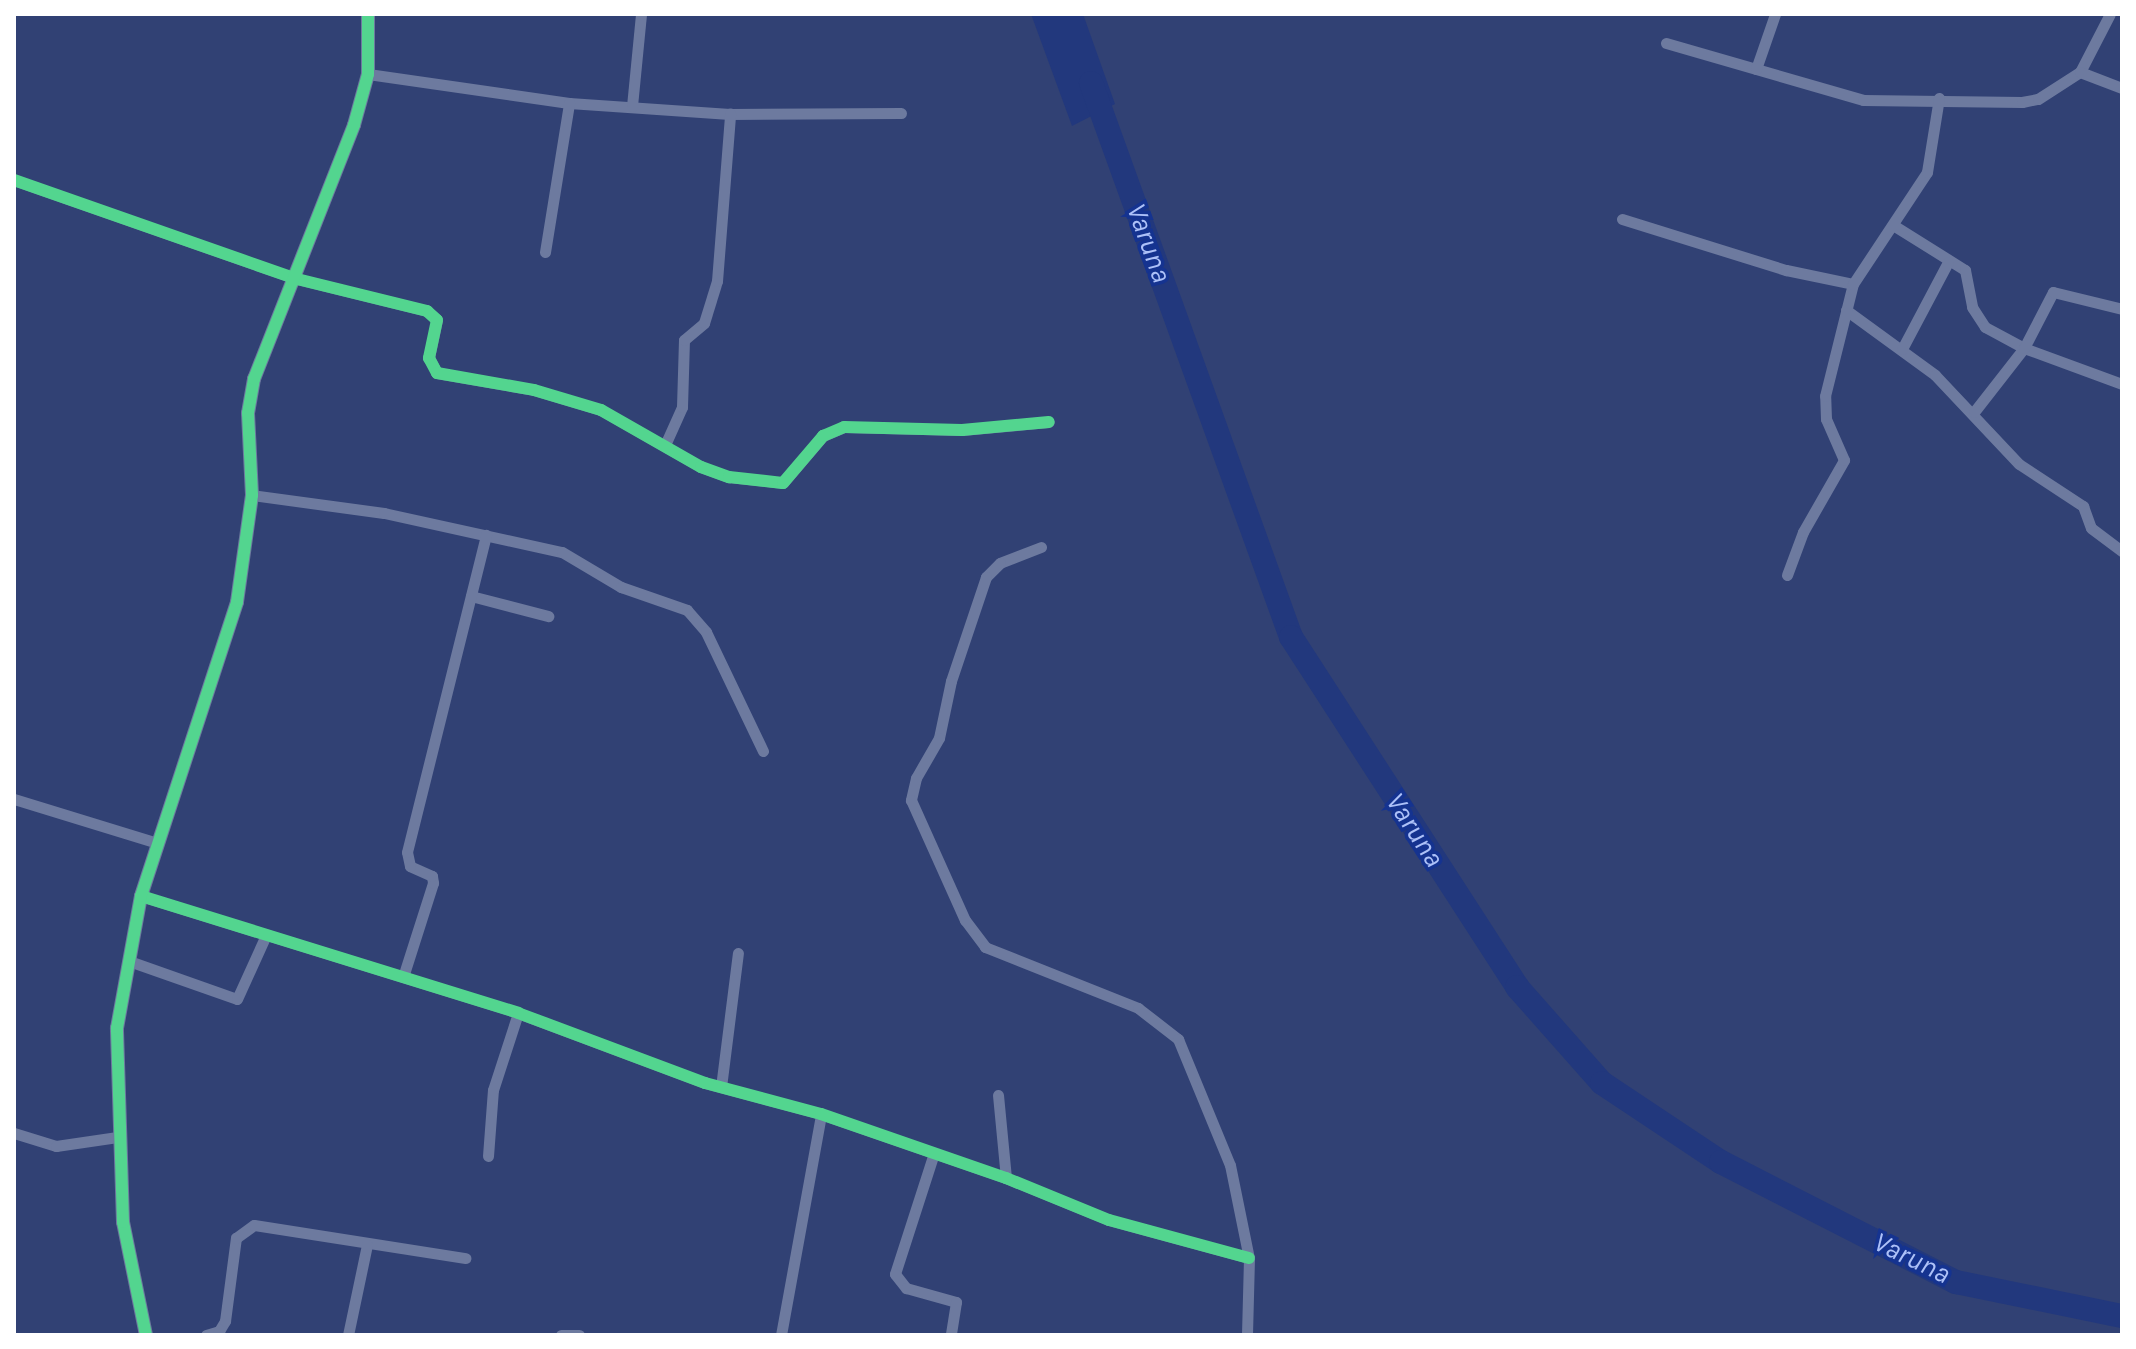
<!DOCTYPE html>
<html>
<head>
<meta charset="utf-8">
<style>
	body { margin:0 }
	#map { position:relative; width:2136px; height:1349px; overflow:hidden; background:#314174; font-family:Karla,sans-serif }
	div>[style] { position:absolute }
	.water>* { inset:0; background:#22387d }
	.river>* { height:24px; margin:-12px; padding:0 12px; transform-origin:12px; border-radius:12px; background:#22387d }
	.minor>* { height:11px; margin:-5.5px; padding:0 5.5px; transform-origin:5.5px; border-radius:5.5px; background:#6d7a9f }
	.tertiary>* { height:14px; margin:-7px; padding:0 7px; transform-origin:7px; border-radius:7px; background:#6d7a9f }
	.cycleway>* { height:12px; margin:-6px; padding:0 6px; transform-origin:6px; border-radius:6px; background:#53d58f }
	span { translate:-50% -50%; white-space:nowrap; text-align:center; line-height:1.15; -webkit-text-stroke:7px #153390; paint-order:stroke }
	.water-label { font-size:28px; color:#adc1f8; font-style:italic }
	.frame { position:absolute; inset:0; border:16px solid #fff; pointer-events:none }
</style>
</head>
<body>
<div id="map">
	<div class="water">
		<i style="clip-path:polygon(1031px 14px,1083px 14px,1115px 104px,1072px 126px)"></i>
	</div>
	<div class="river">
		<i style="left:1091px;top:83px;width:589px;rotate:70.15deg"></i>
		<i style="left:1291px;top:637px;width:417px;rotate:57.1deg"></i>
		<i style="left:1517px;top:987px;width:128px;rotate:48.5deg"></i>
		<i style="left:1602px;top:1083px;width:143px;rotate:33.6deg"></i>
		<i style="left:1721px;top:1162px;width:264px;rotate:27.1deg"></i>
		<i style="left:1956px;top:1282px;width:169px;rotate:11.6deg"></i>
	</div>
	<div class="minor">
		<i style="left:1666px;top:43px;width:205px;rotate:16.1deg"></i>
		<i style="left:1863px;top:100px;width:159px;rotate:0.7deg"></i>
		<i style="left:2022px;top:102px;width:16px;rotate:-11deg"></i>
		<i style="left:2038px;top:99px;width:50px;rotate:-32.7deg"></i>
		<i style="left:2080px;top:72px;width:65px;rotate:-62.7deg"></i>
		<i style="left:1756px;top:69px;width:58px;rotate:-70.9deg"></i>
		<i style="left:2080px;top:72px;width:45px;rotate:20.9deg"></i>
		<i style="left:368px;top:74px;width:203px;rotate:8.2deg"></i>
		<i style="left:569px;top:103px;width:161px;rotate:3.9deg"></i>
		<i style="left:730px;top:114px;width:171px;rotate:-0.3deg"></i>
		<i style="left:632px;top:106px;width:92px;rotate:-84.4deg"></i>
		<i style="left:14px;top:180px;width:300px;rotate:19.3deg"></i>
		<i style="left:297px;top:279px;width:134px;rotate:13.8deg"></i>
		<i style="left:427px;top:311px;width:13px;rotate:42deg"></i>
		<i style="left:437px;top:320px;width:39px;rotate:102deg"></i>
		<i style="left:429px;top:358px;width:17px;rotate:62deg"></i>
		<i style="left:437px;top:373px;width:98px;rotate:9.9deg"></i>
		<i style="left:534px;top:390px;width:70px;rotate:16.6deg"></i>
		<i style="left:601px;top:410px;width:115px;rotate:29.7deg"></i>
		<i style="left:701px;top:467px;width:30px;rotate:20deg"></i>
		<i style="left:729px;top:477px;width:54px;rotate:6.3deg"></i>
		<i style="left:783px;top:483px;width:62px;rotate:-49.6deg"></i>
		<i style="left:823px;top:436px;width:23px;rotate:-23deg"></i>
		<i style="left:844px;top:427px;width:118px;rotate:1.5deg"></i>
		<i style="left:962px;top:430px;width:87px;rotate:-5.3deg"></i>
		<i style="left:1622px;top:219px;width:172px;rotate:17.3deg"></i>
		<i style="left:1786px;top:270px;width:68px;rotate:11.8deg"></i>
		<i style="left:1893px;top:225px;width:85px;rotate:32deg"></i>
		<i style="left:1965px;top:270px;width:38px;rotate:79deg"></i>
		<i style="left:1972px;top:307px;width:24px;rotate:57deg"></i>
		<i style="left:1985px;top:327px;width:44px;rotate:28.3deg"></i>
		<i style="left:2024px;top:348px;width:104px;rotate:20.2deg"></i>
		<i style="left:545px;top:252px;width:151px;rotate:-80.8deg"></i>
		<i style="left:1846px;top:310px;width:110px;rotate:36.1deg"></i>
		<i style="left:1935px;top:375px;width:122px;rotate:46.7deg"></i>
		<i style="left:2019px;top:464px;width:77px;rotate:33.3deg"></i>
		<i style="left:2083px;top:506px;width:23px;rotate:70deg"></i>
		<i style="left:2091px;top:528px;width:39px;rotate:37deg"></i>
		<i style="left:1902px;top:349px;width:98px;rotate:-62.1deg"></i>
		<i style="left:1974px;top:412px;width:81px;rotate:-52deg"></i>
		<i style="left:2024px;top:348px;width:63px;rotate:-62.6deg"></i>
		<i style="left:2053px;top:292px;width:71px;rotate:13.8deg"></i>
		<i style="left:665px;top:445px;width:42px;rotate:-65.9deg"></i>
		<i style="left:682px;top:407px;width:67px;rotate:-88.3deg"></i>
		<i style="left:684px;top:340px;width:26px;rotate:-40deg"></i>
		<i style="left:704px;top:323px;width:44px;rotate:-72.8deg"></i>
		<i style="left:717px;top:281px;width:168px;rotate:-85.5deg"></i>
		<i style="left:252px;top:495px;width:133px;rotate:7.8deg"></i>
		<i style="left:384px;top:513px;width:182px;rotate:12.4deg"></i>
		<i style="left:562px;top:552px;width:69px;rotate:30.7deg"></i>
		<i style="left:621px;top:587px;width:70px;rotate:19.2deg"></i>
		<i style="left:687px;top:610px;width:29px;rotate:49deg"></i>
		<i style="left:706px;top:632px;width:132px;rotate:64.4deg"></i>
		<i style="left:1041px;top:547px;width:44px;rotate:158.7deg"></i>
		<i style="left:1000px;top:563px;width:20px;rotate:135deg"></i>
		<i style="left:986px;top:577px;width:110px;rotate:108.6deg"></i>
		<i style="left:951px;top:681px;width:58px;rotate:101.9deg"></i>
		<i style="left:939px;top:738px;width:46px;rotate:119.9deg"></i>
		<i style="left:916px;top:778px;width:23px;rotate:103deg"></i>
		<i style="left:911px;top:800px;width:132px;rotate:65.8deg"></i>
		<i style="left:965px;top:920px;width:34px;rotate:53deg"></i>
		<i style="left:985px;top:947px;width:165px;rotate:21.7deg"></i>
		<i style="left:1138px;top:1008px;width:51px;rotate:37.8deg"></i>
		<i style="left:1178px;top:1039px;width:136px;rotate:67.6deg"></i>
		<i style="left:1230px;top:1165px;width:95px;rotate:78.5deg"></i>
		<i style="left:1249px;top:1258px;width:77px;rotate:91.5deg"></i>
		<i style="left:1787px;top:575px;width:46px;rotate:-69.6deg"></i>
		<i style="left:1803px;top:532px;width:83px;rotate:-60.3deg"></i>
		<i style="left:1844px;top:460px;width:45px;rotate:-113.7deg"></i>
		<i style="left:1826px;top:419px;width:23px;rotate:-92deg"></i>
		<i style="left:1825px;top:396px;width:115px;rotate:-76deg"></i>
		<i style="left:1853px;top:284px;width:134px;rotate:-56.5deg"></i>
		<i style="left:1927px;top:172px;width:75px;rotate:-80.8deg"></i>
		<i style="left:471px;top:596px;width:80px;rotate:14.6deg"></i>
		<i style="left:14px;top:799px;width:150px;rotate:17.1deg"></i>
		<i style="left:141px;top:896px;width:395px;rotate:17.2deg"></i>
		<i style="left:518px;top:1013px;width:200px;rotate:20.5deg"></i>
		<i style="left:705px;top:1083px;width:120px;rotate:15deg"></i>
		<i style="left:821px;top:1114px;width:196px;rotate:19.1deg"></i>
		<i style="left:1006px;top:1178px;width:111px;rotate:22.2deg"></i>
		<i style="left:1109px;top:1220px;width:145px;rotate:15.2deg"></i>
		<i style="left:129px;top:961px;width:114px;rotate:19.4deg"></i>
		<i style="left:237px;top:999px;width:70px;rotate:-65.6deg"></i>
		<i style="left:403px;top:977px;width:99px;rotate:-72.3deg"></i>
		<i style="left:433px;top:883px;width:7px;rotate:-98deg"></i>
		<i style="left:432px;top:876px;width:24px;rotate:-156deg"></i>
		<i style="left:410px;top:866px;width:14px;rotate:-102deg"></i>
		<i style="left:407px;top:852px;width:327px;rotate:-76deg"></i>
		<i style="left:721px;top:1087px;width:135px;rotate:-82.8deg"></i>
		<i style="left:998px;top:1095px;width:83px;rotate:84.5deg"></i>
		<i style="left:14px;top:1133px;width:44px;rotate:17.2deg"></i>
		<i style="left:56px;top:1146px;width:62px;rotate:-8.4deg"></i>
		<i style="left:934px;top:1153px;width:127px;rotate:107.9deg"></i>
		<i style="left:895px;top:1274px;width:18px;rotate:52deg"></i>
		<i style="left:906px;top:1288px;width:52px;rotate:15.6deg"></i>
		<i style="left:956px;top:1302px;width:33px;rotate:99deg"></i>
		<i style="left:488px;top:1156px;width:66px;rotate:-85.7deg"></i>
		<i style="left:493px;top:1090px;width:81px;rotate:-72deg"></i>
		<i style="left:206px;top:1335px;width:14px;rotate:-17deg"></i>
		<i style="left:219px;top:1331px;width:12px;rotate:-59deg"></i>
		<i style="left:225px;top:1321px;width:84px;rotate:-82.5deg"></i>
		<i style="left:236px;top:1238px;width:22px;rotate:-36deg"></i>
		<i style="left:254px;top:1225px;width:214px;rotate:8.9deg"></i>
		<i style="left:348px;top:1335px;width:92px;rotate:-78.1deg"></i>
		<i style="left:561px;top:1335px;width:18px"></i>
		<i style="left:781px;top:1335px;width:225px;rotate:-79.7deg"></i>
	</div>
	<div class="tertiary">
		<i style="left:146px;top:1335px;width:115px;rotate:-101.5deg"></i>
		<i style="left:123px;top:1222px;width:194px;rotate:-91.8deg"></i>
		<i style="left:117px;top:1028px;width:134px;rotate:-79.7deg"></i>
		<i style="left:141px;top:896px;width:309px;rotate:-71.9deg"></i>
		<i style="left:237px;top:602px;width:108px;rotate:-82deg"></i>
		<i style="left:252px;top:495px;width:82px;rotate:-92.8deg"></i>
		<i style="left:248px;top:413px;width:35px;rotate:-80deg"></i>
		<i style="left:254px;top:379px;width:273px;rotate:-68.5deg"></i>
		<i style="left:354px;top:125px;width:53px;rotate:-74.6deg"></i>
		<i style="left:368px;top:74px;width:60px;rotate:-90deg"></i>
	</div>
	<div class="cycleway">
		<i style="left:14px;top:180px;width:300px;rotate:19.3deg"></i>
		<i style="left:297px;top:279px;width:134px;rotate:13.8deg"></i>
		<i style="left:427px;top:311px;width:13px;rotate:42deg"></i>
		<i style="left:437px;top:320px;width:39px;rotate:102deg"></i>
		<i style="left:429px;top:358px;width:17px;rotate:62deg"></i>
		<i style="left:437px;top:373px;width:98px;rotate:9.9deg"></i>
		<i style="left:534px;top:390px;width:70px;rotate:16.6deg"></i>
		<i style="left:601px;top:410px;width:115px;rotate:29.7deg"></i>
		<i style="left:701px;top:467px;width:30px;rotate:20deg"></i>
		<i style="left:729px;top:477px;width:54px;rotate:6.3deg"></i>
		<i style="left:783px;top:483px;width:62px;rotate:-49.6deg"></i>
		<i style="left:823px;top:436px;width:23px;rotate:-23deg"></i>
		<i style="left:844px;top:427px;width:118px;rotate:1.5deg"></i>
		<i style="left:962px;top:430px;width:87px;rotate:-5.3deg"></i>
		<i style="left:141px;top:896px;width:395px;rotate:17.2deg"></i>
		<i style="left:518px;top:1013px;width:200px;rotate:20.5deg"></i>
		<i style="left:705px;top:1083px;width:120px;rotate:15deg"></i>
		<i style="left:821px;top:1114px;width:196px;rotate:19.1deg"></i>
		<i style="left:1006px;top:1178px;width:111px;rotate:22.2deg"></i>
		<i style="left:1109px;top:1220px;width:145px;rotate:15.2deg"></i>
		<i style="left:146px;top:1335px;width:115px;rotate:-101.5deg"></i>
		<i style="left:123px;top:1222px;width:194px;rotate:-91.8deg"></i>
		<i style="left:117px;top:1028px;width:134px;rotate:-79.7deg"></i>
		<i style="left:141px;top:896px;width:309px;rotate:-71.9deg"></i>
		<i style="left:237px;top:602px;width:108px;rotate:-82deg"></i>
		<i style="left:252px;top:495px;width:82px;rotate:-92.8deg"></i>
		<i style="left:248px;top:413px;width:35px;rotate:-80deg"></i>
		<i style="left:254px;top:379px;width:273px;rotate:-68.5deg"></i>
		<i style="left:354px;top:125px;width:53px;rotate:-74.6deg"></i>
		<i style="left:368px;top:74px;width:60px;rotate:-90deg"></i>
	</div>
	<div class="water-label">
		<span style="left:1149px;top:243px;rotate:70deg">Varuna</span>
		<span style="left:1415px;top:830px;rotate:57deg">Varuna</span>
		<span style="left:1912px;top:1258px;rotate:26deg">Varuna</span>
	</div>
	<div class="frame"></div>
</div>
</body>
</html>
